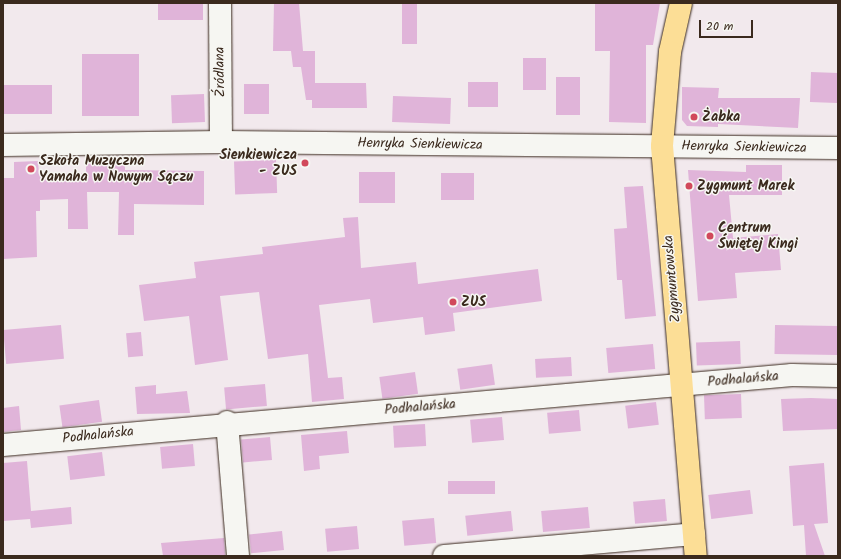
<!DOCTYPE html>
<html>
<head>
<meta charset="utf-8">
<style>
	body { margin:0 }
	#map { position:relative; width:841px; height:559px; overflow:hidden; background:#f2e9ed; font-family:Kalam,sans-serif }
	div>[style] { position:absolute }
	.building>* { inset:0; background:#e0b4d9; transform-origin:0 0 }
	.roads { filter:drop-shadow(0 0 1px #3b2a1e) drop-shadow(0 0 1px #3b2a1e) }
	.minor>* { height:22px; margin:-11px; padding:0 11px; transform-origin:11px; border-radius:11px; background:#f6f6f2 }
	.major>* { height:22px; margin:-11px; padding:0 11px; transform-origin:11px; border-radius:11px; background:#fcde96 }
	.dots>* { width:11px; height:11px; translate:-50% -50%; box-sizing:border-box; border:2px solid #f6f6f2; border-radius:50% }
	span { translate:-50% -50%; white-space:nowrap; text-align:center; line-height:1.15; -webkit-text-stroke:3px #f6f6f2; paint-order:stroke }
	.street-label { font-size:14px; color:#3b2a1e }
	.poi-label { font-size:14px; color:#3b2a1e; font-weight:700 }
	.left { translate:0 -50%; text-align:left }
	.right { translate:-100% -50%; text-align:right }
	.frame { position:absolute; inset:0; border:4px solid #3b2a1e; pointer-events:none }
	.scale { position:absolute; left:699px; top:20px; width:54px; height:18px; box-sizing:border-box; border:2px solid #3b2a1e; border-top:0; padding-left:5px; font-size:12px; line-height:14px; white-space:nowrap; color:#3b2a1e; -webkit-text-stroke:3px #f6f6f2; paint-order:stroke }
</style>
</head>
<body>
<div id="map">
	<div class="building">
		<i style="left:158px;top:3px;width:45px;height:17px"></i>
		<i style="clip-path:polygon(274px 3px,299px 3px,303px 51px,273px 51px)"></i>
		<i style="left:402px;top:3px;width:15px;height:41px"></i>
		<i style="clip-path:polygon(595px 3px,660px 3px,653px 45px,646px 45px,646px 123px,609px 122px,610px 51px,595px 51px)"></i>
		<i style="clip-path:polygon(291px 51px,315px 51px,315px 83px,366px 83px,367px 108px,312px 108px,312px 100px,306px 100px,301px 67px,293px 67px)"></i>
		<i style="left:139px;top:54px;width:62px;height:57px;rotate:90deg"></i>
		<i style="left:523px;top:58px;width:23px;height:32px"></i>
		<i style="left:811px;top:72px;width:27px;height:30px;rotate:2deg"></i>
		<i style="left:556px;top:77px;width:24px;height:38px"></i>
		<i style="left:468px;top:82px;width:30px;height:25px"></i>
		<i style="left:244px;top:84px;width:25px;height:30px"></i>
		<i style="left:3px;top:85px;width:49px;height:29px"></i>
		<i style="clip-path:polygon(682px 87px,719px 88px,718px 98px,800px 98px,798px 128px,718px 124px,718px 127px,687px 126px,682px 120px)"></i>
		<i style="left:204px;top:94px;width:28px;height:33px;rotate:88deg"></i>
		<i style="left:393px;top:96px;width:58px;height:26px;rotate:2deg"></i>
		<i style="left:276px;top:160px;width:33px;height:42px;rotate:88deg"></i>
		<i style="clip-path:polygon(38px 161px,39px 174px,86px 173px,86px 163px,125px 162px,125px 170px,204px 171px,204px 205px,134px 204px,134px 235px,118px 235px,119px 192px,87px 192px,88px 229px,68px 229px,68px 199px,40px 200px,40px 211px,36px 211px,37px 257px,3px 259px,3px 178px,14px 178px,14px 162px)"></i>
		<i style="clip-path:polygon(746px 165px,782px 165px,782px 195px,729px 195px,733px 238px,778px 234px,781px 270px,735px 273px,737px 298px,698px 301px,688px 170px,746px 172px)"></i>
		<i style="left:359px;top:172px;width:36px;height:31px"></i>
		<i style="left:441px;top:173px;width:33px;height:27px"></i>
		<i style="clip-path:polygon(643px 186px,656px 316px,625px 319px,622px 280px,617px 280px,614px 229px,627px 228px,624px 187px)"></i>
		<i style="clip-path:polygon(358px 217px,361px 268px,416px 262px,418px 284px,538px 269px,542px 301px,453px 313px,455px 331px,425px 335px,423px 317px,373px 323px,370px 299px,319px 305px,328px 378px,342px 377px,344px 399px,312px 402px,308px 354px,268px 359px,259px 292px,220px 296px,228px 360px,195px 365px,189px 316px,144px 321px,139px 285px,196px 278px,194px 262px,263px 254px,262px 247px,345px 237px,343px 218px)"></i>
		<i style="left:61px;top:325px;width:34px;height:58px;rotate:85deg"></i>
		<i style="left:775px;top:325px;width:63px;height:29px;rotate:1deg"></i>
		<i style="left:141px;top:332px;width:24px;height:15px;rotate:85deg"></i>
		<i style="left:740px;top:341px;width:23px;height:44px;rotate:88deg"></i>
		<i style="left:653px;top:344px;width:25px;height:47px;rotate:85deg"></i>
		<i style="left:571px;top:357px;width:19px;height:36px;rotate:87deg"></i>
		<i style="left:492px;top:364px;width:21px;height:35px;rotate:82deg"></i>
		<i style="left:415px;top:372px;width:22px;height:36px;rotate:82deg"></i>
		<i style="left:265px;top:384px;width:22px;height:41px;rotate:85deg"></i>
		<i style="clip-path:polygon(156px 385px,156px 394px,187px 391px,190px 413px,137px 414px,135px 387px)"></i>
		<i style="left:741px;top:394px;width:24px;height:37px;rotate:88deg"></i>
		<i style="clip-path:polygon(811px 398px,838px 399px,838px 429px,783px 431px,781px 399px)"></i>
		<i style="left:99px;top:400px;width:22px;height:40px;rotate:82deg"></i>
		<i style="left:656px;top:402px;width:23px;height:31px;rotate:83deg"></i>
		<i style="clip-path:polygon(19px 406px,21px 430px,3px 432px,3px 408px)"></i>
		<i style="left:579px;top:410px;width:21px;height:32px;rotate:85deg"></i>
		<i style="left:502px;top:417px;width:23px;height:32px;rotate:85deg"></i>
		<i style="left:425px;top:424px;width:22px;height:32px;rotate:87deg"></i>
		<i style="clip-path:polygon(347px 431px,349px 453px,319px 456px,320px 469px,304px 471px,301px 435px)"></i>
		<i style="left:270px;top:437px;width:23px;height:29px;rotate:85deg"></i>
		<i style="left:193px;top:444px;width:22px;height:33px;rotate:85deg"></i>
		<i style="left:102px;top:452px;width:24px;height:35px;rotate:83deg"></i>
		<i style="clip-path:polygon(27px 461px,31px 511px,71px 507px,72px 524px,31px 528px,30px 519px,3px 521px,3px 463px)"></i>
		<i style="clip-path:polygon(824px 463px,828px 523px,814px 524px,825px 556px,806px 556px,804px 525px,793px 526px,789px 466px)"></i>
		<i style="left:495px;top:481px;width:13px;height:47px;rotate:90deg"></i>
		<i style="left:750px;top:490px;width:24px;height:42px;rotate:83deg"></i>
		<i style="left:665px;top:499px;width:22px;height:32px;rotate:85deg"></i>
		<i style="left:588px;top:507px;width:21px;height:47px;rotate:85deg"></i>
		<i style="left:511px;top:511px;width:20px;height:46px;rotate:84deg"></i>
		<i style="left:434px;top:518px;width:25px;height:32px;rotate:85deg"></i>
		<i style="left:357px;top:526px;width:23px;height:32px;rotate:85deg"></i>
		<i style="left:282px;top:531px;width:19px;height:33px;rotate:84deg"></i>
		<i style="clip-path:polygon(224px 538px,225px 556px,163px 556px,161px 543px)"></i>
	</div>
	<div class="roads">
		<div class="minor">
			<i style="left:220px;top:3px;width:139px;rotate:89.6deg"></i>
			<i style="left:3px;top:145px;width:218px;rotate:-0.8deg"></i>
			<i style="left:221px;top:142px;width:617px;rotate:0.56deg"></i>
			<i style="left:227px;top:422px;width:134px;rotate:85.3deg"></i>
			<i style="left:3px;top:445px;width:792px;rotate:-5.07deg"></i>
			<i style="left:792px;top:375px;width:46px;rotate:1.2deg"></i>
			<i style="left:444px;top:556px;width:251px;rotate:-5deg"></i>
		</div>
		<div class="major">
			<i style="left:681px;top:3px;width:50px;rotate:102.7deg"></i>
			<i style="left:670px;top:52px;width:94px;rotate:94.9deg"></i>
			<i style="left:662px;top:146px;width:411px;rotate:85.3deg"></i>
		</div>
	</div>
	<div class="dots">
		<i style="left:694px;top:117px;background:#d1495b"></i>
		<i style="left:305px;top:163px;background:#d1495b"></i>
		<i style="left:31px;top:169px;background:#d1495b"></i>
		<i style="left:689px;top:186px;background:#d1495b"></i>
		<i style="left:710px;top:236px;background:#d1495b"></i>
		<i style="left:453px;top:302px;background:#d1495b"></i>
	</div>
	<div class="street-label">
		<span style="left:220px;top:72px;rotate:-91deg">Źródlana</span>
		<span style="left:420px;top:144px;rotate:1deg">Henryka Sienkiewicza</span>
		<span style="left:744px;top:147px;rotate:1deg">Henryka Sienkiewicza</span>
		<span style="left:672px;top:279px;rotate:-95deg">Zygmuntowska</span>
		<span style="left:743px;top:379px;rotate:-5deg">Podhalańska</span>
		<span style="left:420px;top:407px;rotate:-5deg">Podhalańska</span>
		<span style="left:98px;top:435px;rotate:-6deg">Podhalańska</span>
	</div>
	<div class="poi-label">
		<span class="left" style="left:702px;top:117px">Żabka</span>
		<span class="right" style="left:297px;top:163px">Sienkiewicza<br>- ZUS</span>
		<span class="left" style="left:39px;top:169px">Szkoła Muzyczna<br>Yamaha w Nowym Sączu</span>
		<span class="left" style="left:697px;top:186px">Zygmunt Marek</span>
		<span class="left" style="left:718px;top:236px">Centrum<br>Świętej Kingi</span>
		<span class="left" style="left:461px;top:302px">ZUS</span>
	</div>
	<div class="frame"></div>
	<div class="scale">20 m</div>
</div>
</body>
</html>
